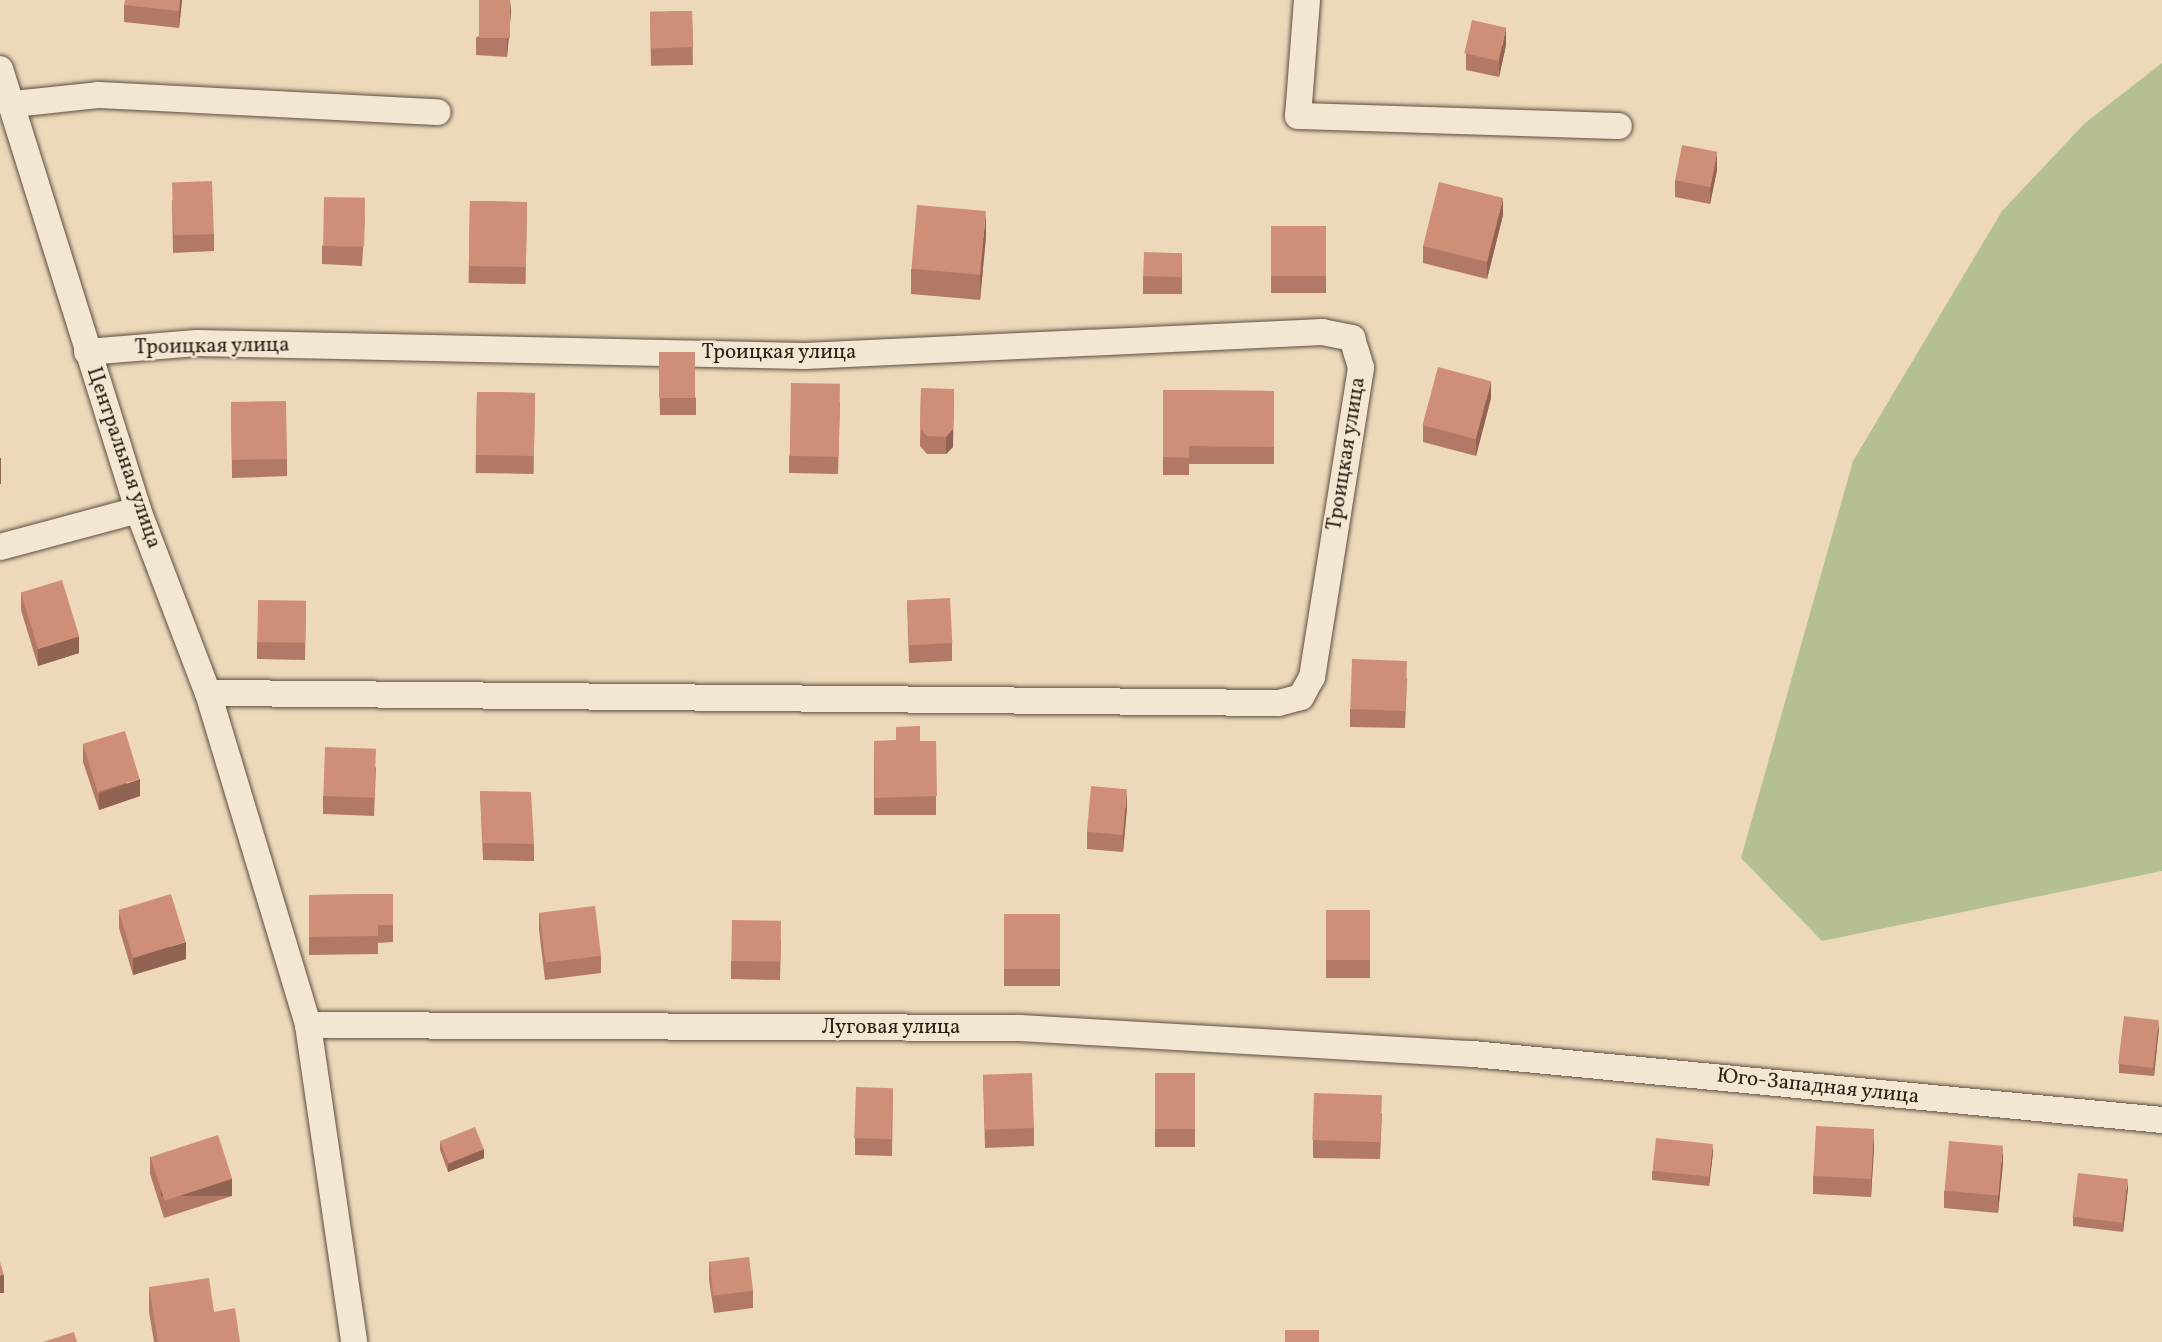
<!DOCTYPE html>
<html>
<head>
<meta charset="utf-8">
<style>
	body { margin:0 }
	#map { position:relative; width:2162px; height:1342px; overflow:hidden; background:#edd9ba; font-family:Vollkorn,serif }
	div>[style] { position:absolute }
	.green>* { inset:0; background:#b5c092 }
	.roads { filter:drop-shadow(0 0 2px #5c4f40) drop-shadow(0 0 2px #5c4f40) }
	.minor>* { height:26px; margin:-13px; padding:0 13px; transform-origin:13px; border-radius:13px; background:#f3e6d2 }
	.wall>* { inset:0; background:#b27a66; transform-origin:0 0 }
	.shaded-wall>* { inset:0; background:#916353; transform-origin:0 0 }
	.building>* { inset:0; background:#cf8e77; transform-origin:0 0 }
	span { translate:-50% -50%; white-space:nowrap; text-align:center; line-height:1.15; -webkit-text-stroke:5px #f3e6d2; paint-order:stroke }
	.street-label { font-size:21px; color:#2b2117 }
</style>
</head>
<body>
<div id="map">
	<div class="green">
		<i style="clip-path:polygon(2162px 63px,2162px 871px,1822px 941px,1741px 858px,1853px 461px,2002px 211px,2085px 123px)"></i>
	</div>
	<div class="roads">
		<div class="minor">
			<i style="left:1307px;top:0;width:116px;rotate:94.4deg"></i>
			<i style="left:1298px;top:116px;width:321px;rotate:1.8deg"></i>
			<i style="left:0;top:69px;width:462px;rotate:72.6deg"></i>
			<i style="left:138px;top:510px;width:196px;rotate:69.1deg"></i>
			<i style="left:208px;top:693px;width:347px;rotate:73.2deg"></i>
			<i style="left:308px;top:1025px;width:320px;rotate:81.7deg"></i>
			<i style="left:14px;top:104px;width:84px;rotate:-6.1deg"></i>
			<i style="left:98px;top:95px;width:340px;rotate:2.9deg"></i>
			<i style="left:87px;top:352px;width:110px;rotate:-4.7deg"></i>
			<i style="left:197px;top:343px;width:608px;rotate:1.22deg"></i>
			<i style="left:805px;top:356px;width:518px;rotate:-2.66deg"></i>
			<i style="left:1322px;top:332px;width:31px;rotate:11deg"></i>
			<i style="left:1352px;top:338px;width:31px;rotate:73deg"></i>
			<i style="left:1361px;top:368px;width:313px;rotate:99deg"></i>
			<i style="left:1312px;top:677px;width:23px;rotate:119deg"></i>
			<i style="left:1301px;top:697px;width:24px;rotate:165deg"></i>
			<i style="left:1278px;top:703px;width:1070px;rotate:-179.46deg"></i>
			<i style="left:0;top:547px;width:143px;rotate:-15deg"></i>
			<i style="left:308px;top:1025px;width:712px;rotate:0.24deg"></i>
			<i style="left:1020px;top:1028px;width:454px;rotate:3.3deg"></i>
			<i style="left:1473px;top:1054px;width:692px;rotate:5.47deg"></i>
		</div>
	</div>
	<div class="wall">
		<i style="clip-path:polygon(182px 0,179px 28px,124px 22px,124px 5px)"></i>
		<i style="clip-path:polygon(511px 11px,507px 57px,476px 55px,476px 38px)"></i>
		<i style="left:692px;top:11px;width:54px;height:42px;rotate:89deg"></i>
		<i style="clip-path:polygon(1506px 45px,1499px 77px,1466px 70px,1466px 53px)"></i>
		<i style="clip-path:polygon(1717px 170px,1710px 204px,1675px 197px,1675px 180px)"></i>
		<i style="clip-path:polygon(172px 200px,214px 234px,214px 251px,173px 253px)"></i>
		<i style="left:470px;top:201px;width:57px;height:82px;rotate:1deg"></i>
		<i style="clip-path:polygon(1503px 215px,1487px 279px,1423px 263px,1423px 246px)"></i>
		<i style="clip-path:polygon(365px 216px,362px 266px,322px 264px,322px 246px)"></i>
		<i style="left:1326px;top:226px;width:67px;height:55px;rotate:90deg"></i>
		<i style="clip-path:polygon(986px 236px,980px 300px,911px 294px,911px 269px)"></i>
		<i style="clip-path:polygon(1182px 253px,1182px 294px,1143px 294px,1143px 276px)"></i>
		<i style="clip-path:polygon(659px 352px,696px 398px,696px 415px,660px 415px)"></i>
		<i style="clip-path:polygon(921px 388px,953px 447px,946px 454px,927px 454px,920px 446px)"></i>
		<i style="clip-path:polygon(1163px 390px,1274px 391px,1274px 464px,1189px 464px,1189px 475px,1163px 475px)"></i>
		<i style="left:477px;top:392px;width:58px;height:81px;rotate:1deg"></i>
		<i style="clip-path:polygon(1491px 398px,1476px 456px,1423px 442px,1423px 425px)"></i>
		<i style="clip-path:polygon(840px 401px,838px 474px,789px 473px,789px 456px)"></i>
		<i style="clip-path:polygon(231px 402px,287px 459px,287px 476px,232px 478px)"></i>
		<i style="clip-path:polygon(21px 592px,79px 653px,38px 666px,21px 610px)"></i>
		<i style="clip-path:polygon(907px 600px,952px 643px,952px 661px,909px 663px)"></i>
		<i style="clip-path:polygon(306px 601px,305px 660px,257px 659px,257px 642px)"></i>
		<i style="clip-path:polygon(1407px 678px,1405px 728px,1350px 727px,1350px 709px)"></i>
		<i style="left:874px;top:741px;width:62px;height:74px"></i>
		<i style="clip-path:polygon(83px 744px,140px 796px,99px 810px,83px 762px)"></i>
		<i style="clip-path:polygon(376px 767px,374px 816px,323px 814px,323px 796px)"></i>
		<i style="clip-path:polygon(480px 791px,534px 844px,534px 861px,483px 860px)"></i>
		<i style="clip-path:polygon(1127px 807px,1123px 852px,1087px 849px,1087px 832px)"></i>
		<i style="clip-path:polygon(393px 894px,393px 942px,378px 943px,378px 954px,309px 955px,309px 895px)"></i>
		<i style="left:1326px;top:910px;width:44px;height:68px"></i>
		<i style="clip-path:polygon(119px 911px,186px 959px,133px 975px,119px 928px)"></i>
		<i style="clip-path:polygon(539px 913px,601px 956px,601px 973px,545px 980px,539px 930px)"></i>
		<i style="left:1060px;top:914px;width:72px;height:56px;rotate:90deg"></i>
		<i style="clip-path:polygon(781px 939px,780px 980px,731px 979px,731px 961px)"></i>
		<i style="clip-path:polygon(2159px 1028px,2154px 1076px,2119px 1073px,2119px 1064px)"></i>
		<i style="left:1155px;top:1073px;width:40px;height:74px"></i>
		<i style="clip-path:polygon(983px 1075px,1034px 1128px,1034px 1146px,985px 1148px)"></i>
		<i style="clip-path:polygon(893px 1088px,892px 1156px,855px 1155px,855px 1138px)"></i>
		<i style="clip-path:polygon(1382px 1113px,1380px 1159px,1313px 1158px,1313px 1140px)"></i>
		<i style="clip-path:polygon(440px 1141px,484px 1158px,448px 1172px,440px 1150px)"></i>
		<i style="clip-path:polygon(1874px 1147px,1871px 1197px,1813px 1194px,1813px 1176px)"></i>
		<i style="clip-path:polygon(1713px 1153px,1709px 1186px,1652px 1180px,1652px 1171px)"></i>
		<i style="clip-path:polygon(150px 1157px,232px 1196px,164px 1218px,150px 1174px)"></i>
		<i style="clip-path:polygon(2003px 1163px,1998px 1213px,1944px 1208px,1944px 1191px)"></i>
		<i style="clip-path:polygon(2128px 1188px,2123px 1232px,2073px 1226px,2073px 1217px)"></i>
		<i style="clip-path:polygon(709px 1262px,753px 1291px,753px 1308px,714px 1313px,709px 1280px)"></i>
		<i style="clip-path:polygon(149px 1287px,214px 1312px,240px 1342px,154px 1342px,149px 1312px)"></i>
	</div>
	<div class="shaded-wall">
		<i style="clip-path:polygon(180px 0,182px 0,179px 28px,179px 11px)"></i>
		<i style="clip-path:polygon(511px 0,511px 11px,507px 57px,507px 40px)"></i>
		<i style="clip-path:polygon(1506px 28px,1506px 45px,1499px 77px,1499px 60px)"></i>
		<i style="clip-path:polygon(1717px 152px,1717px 170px,1710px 204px,1710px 187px)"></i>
		<i style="clip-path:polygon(1503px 198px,1503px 215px,1487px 279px,1487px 261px)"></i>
		<i style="clip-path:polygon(986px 211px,986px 236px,980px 300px,980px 274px)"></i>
		<i style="clip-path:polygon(1491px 381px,1491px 398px,1476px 456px,1476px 439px)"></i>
		<i style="clip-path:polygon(954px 389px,953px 447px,946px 454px,946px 437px)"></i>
		<i style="left:1px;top:458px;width:26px;height:1px;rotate:90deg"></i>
		<i style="clip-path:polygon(79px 636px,79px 653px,38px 666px,38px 649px)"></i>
		<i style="clip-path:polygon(140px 779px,140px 796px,99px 810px,99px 793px)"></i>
		<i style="clip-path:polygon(1127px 789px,1127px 807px,1123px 852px,1123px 835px)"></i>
		<i style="clip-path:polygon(186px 942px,186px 959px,133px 975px,133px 958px)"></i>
		<i style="clip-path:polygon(2159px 1020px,2159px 1028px,2154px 1076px,2154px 1068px)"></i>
		<i style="clip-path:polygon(1874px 1129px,1874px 1147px,1871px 1197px,1871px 1179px)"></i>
		<i style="clip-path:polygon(1713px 1144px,1713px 1153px,1709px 1186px,1709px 1177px)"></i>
		<i style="clip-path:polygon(2003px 1146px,2003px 1163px,1998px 1213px,1998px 1196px)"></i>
		<i style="clip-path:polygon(484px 1149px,484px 1158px,448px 1172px,448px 1163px)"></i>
		<i style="left:232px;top:1179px;width:17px;height:71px;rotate:90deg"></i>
		<i style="clip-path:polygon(2128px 1179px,2128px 1188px,2123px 1232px,2123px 1223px)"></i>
		<i style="left:4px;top:1275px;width:18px;height:4px;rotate:90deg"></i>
	</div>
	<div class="building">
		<i style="clip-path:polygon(125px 0,180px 0,179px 11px,124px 5px)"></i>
		<i style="left:479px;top:0;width:31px;height:38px"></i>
		<i style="left:692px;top:11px;width:36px;height:42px;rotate:88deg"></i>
		<i style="left:1472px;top:20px;width:35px;height:34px;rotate:13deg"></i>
		<i style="left:1682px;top:145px;width:36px;height:36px;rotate:11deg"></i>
		<i style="left:212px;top:181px;width:53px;height:40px;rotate:88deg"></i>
		<i style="left:1439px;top:182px;width:66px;height:66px;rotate:14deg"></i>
		<i style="left:324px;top:197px;width:41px;height:49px;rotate:1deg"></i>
		<i style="left:470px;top:201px;width:57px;height:65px;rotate:1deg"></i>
		<i style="left:917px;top:205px;width:69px;height:64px;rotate:5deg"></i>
		<i style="left:1326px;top:226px;width:50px;height:55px;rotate:90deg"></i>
		<i style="left:1144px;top:252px;width:38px;height:24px;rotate:2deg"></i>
		<i style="left:659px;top:352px;width:36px;height:46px"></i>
		<i style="left:1438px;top:367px;width:55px;height:60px;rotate:15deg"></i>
		<i style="left:791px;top:383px;width:49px;height:73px;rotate:1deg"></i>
		<i style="clip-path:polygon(921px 388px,954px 389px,953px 429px,946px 437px,927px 436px,920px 428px)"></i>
		<i style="clip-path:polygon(1163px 390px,1274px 391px,1274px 447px,1189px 446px,1189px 458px,1163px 457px)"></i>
		<i style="left:477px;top:392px;width:58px;height:63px;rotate:1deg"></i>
		<i style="left:286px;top:401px;width:58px;height:55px;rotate:89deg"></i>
		<i style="left:62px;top:580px;width:59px;height:43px;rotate:73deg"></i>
		<i style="left:950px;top:598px;width:45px;height:43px;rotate:87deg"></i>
		<i style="left:258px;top:600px;width:48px;height:42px;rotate:1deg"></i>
		<i style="left:1352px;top:659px;width:55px;height:50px;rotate:2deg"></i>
		<i style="clip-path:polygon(920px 726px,920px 741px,936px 741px,937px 796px,875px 798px,874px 741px,896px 740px,896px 727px)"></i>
		<i style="left:125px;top:731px;width:50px;height:44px;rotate:73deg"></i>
		<i style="left:325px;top:747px;width:51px;height:49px;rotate:2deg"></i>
		<i style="left:1091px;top:786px;width:36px;height:46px;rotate:5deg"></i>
		<i style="clip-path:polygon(480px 791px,531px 792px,534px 844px,483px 843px)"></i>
		<i style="left:171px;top:894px;width:50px;height:55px;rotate:73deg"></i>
		<i style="clip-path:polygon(393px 894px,393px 925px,378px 925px,378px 936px,309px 937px,309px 895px)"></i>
		<i style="left:595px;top:906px;width:50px;height:56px;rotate:83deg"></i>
		<i style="left:1326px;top:910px;width:44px;height:50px"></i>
		<i style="left:1060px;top:914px;width:55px;height:56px;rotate:90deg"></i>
		<i style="left:732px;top:920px;width:49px;height:41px;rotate:1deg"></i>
		<i style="left:2124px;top:1016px;width:35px;height:48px;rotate:7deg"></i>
		<i style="left:1032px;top:1073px;width:55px;height:49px;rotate:88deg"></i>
		<i style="left:1155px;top:1073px;width:40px;height:56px"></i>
		<i style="left:856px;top:1087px;width:37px;height:51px;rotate:2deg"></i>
		<i style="left:1314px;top:1093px;width:68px;height:47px;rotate:2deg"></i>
		<i style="left:1816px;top:1126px;width:58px;height:50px;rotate:3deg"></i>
		<i style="left:475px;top:1127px;width:24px;height:38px;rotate:68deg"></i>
		<i style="left:218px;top:1135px;width:46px;height:71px;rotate:72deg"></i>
		<i style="left:1656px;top:1138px;width:57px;height:33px;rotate:6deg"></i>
		<i style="left:1949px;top:1141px;width:54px;height:50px;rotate:5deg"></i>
		<i style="left:2078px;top:1173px;width:50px;height:44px;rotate:7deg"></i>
		<i style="left:749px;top:1257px;width:34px;height:40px;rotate:83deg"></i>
		<i style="clip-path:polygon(0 1262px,4px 1275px,0 1276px)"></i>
		<i style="clip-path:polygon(209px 1278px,214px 1312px,235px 1308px,240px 1342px,158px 1342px,149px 1287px)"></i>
		<i style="left:1319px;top:1330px;width:12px;height:34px;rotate:90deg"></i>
		<i style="clip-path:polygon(74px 1332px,77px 1342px,43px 1342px)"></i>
	</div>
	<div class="street-label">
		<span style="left:212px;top:347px;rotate:-1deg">Троицкая улица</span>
		<span style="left:779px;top:353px">Троицкая улица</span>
		<span style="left:1347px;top:454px;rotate:-81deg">Троицкая улица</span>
		<span style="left:123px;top:458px;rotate:71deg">Центральная улица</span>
		<span style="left:891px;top:1028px">Луговая улица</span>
		<span style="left:1818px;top:1087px;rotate:6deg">Юго-Западная улица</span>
	</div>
</div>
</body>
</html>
